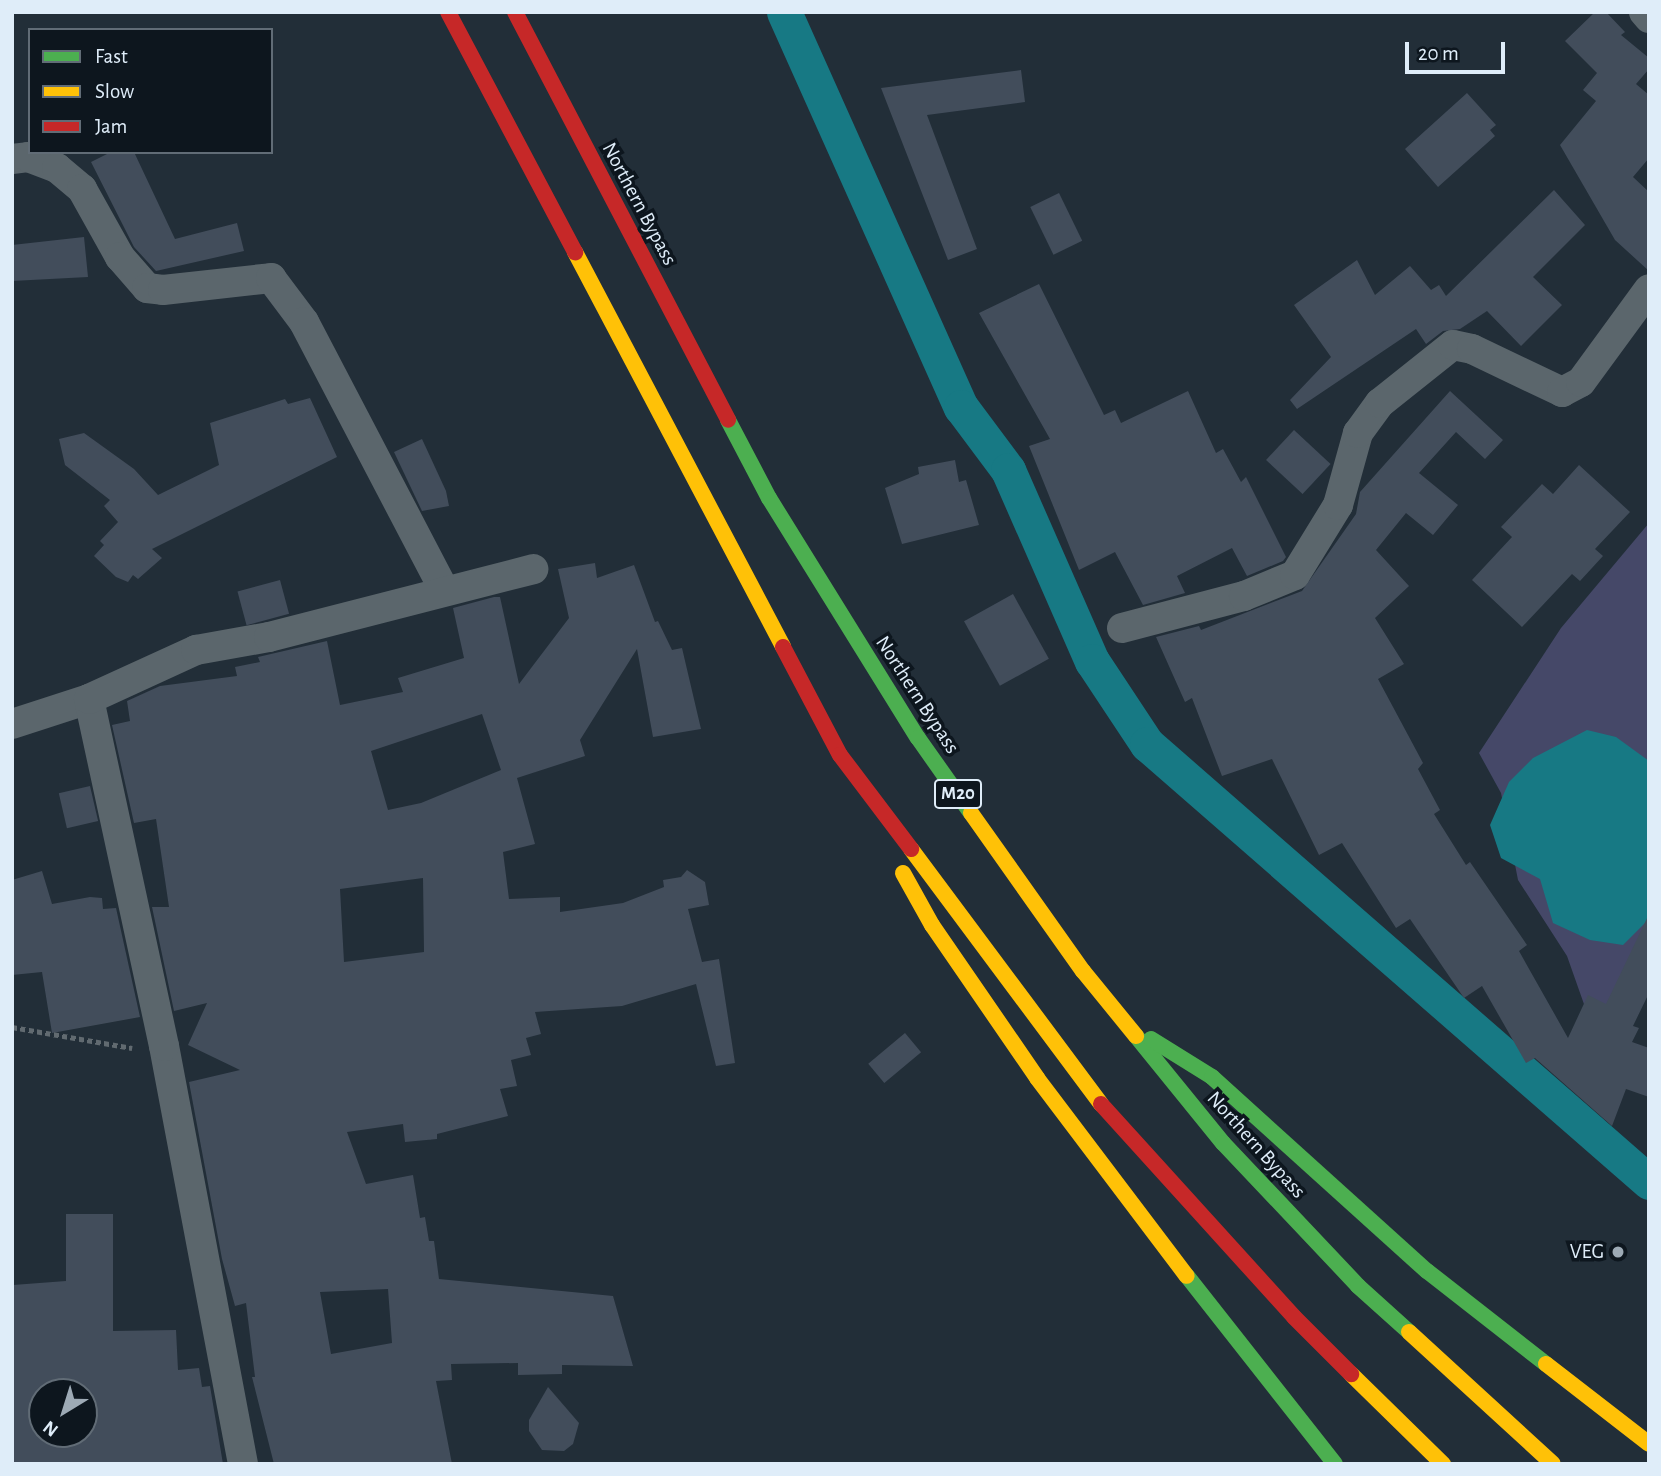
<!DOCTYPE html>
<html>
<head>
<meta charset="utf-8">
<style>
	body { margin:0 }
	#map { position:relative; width:1661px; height:1476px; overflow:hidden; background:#222e38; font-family:"Alegreya Sans",sans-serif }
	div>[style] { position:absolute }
	.green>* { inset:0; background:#454868 }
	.water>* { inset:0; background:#177984 }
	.canal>* { height:35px; margin:-17.5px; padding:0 17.5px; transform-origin:17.5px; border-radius:17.5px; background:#177984 }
	.building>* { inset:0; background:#424d5b; transform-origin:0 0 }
	.path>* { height:4.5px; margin-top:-2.25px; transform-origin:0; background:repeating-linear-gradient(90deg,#616a70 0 5px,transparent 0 8.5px) }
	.street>* { height:30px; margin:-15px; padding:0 15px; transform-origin:15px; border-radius:15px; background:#5b666c }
	.fast>* { height:16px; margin:-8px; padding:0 8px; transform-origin:8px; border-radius:8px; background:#4caf50 }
	.slow>* { height:16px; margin:-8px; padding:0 8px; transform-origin:8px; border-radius:8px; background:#ffc107 }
	.jam>* { height:16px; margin:-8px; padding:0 8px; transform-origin:8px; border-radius:8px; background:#c62828 }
	.dots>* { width:19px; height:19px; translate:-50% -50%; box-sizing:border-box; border:4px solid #0d161e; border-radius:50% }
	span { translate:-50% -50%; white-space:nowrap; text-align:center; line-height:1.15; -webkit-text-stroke:7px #0d161e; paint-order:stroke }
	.shield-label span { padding:2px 5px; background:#0d161e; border:2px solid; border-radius:5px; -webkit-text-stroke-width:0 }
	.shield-label { font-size:19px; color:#dfedf9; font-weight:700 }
	.street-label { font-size:21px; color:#dfedf9 }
	.poi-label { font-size:21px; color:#dfedf9 }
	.right { translate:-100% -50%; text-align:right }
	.frame { position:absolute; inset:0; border:14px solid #dfedf9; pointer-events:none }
	.legend { position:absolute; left:28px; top:28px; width:245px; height:126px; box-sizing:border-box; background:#0d161e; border:2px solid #616c76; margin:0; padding:9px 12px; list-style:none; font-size:21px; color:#dfedf9 }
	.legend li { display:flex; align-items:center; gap:14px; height:35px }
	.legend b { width:35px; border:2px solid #616c76 }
	.north { position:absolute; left:28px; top:1378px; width:70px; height:70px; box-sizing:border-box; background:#0d161e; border:2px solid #616c76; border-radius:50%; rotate:218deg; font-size:19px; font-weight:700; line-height:28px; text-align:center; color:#dfedf9 }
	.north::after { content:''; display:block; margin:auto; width:24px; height:32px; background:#9daab5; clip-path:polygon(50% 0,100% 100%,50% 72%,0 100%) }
	.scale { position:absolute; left:1405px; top:42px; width:100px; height:32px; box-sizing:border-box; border:4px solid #dfedf9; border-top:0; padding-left:9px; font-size:21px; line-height:24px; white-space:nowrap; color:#dfedf9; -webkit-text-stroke:5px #0d161e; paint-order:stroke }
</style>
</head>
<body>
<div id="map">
	<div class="green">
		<i style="clip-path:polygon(1649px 523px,1649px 953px,1597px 1041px,1567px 956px,1518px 880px,1501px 793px,1479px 753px,1561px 628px)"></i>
	</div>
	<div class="water">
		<i style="clip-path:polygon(1587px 730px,1616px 737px,1649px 761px,1649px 919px,1623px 945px,1590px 940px,1553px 923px,1540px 879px,1501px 858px,1490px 825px,1509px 782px,1533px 758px)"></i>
	</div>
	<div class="canal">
		<i style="left:784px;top:12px;width:433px;rotate:65.9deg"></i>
		<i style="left:961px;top:407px;width:79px;rotate:53.3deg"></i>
		<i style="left:1008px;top:470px;width:209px;rotate:66.3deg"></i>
		<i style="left:1092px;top:661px;width:100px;rotate:56.5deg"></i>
		<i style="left:1147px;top:744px;width:666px;rotate:41.11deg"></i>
	</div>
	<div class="building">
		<i style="clip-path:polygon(1595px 12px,1606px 12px,1625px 32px,1621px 35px,1649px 58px,1649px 69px,1636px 84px,1649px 95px,1649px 158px,1633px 177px,1649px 192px,1649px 271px,1615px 240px,1560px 145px,1596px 101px,1583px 90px,1597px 73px,1565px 41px)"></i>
		<i style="clip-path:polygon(1021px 70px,1025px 102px,927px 115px,977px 249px,948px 260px,881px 88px)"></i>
		<i style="clip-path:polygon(1467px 93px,1496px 125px,1490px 130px,1495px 136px,1438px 187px,1405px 149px)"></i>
		<i style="clip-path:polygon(111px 152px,134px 152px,175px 239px,237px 223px,244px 251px,156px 271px,134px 247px,91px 162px)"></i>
		<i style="clip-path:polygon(1554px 190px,1585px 225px,1533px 277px,1562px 305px,1521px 346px,1487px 311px,1460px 329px,1443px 331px,1426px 344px,1416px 329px,1297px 409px,1290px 400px,1331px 357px,1294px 305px,1357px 260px,1375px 295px,1410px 266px,1431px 290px,1439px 285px,1446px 296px)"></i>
		<i style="left:1059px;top:193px;width:53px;height:32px;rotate:64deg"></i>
		<i style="clip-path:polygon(84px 237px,88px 277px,12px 281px,12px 245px)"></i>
		<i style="clip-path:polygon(1039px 284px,1104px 415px,1115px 410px,1121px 423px,1188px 391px,1216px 453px,1223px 449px,1241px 482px,1246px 477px,1286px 557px,1283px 561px,1247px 576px,1232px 548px,1177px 576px,1185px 593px,1143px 605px,1115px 552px,1079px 570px,1029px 446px,1050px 439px,979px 313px)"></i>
		<i style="clip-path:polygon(1450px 391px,1503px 440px,1485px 459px,1456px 432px,1419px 473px,1458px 505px,1433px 535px,1406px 513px,1376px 550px,1409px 586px,1375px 618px,1404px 664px,1378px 679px,1423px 763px,1418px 769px,1440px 810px,1434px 814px,1466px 865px,1470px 862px,1527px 945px,1519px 951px,1568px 1038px,1588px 995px,1606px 1004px,1649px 914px,1649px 993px,1633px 1026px,1639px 1028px,1632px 1042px,1649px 1048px,1649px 1097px,1626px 1089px,1612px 1126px,1535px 1058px,1526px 1063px,1482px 986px,1464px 998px,1410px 919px,1396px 928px,1342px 843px,1319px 855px,1272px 759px,1222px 776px,1192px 698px,1185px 702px,1156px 637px,1199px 626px,1201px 630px,1302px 591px,1356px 514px,1360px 492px)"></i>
		<i style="clip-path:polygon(310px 398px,337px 457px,152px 549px,162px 558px,138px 579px,133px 575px,128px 582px,116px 577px,94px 556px,104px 545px,100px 541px,118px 522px,104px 506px,110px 500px,65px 465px,59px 439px,84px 433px,134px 469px,158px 495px,219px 465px,210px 423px,285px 399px,288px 404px)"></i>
		<i style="left:1294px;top:430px;width:50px;height:41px;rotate:43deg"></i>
		<i style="clip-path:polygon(422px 439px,446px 491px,449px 506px,422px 511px,394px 452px)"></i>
		<i style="clip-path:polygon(955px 460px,959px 482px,966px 480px,979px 525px,902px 544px,885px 488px,919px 474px,918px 467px)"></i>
		<i style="clip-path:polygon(1579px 465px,1630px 512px,1595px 549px,1603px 556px,1580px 581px,1572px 574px,1522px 627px,1472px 580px,1512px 537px,1501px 527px,1542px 484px,1553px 494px)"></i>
		<i style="clip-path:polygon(evenodd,595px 563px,597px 578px,634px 565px,655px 622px,658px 621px,672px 650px,682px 648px,701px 729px,653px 737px,637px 649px,580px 740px,585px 756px,517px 778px,535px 844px,503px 852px,509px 899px,560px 897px,560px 912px,623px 903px,664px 887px,663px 880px,681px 877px,687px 870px,705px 882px,709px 905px,688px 909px,702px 962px,719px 959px,735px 1063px,716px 1066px,696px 984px,622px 1006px,535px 1012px,541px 1034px,526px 1038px,531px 1055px,511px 1060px,517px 1086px,500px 1089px,508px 1116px,437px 1134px,437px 1139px,405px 1142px,403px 1124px,347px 1132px,366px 1184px,413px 1175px,420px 1218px,425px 1217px,429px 1241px,434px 1241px,439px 1279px,613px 1296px,633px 1366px,562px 1365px,562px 1374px,518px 1375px,518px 1363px,451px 1364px,452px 1380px,436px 1381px,452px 1464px,274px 1464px,252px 1377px,255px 1377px,246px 1303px,235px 1306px,222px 1259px,189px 1082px,240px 1070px,188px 1045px,207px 1003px,174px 1011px,152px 907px,169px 907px,156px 819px,134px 823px,112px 725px,130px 721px,127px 701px,160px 686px,237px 676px,235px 667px,260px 662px,258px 657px,327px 641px,340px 705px,403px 692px,398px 678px,464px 658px,453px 608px,494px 597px,500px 597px,519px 684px,569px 618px,558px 569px,595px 563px,482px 714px,501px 770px,421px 803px,388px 810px,371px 751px,482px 714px,595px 563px,423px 878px,424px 952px,344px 962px,340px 889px,423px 878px,595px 563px,388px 1289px,392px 1343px,331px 1354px,320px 1292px,388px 1289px)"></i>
		<i style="left:280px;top:580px;width:35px;height:44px;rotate:75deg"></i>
		<i style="left:1013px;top:594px;width:74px;height:56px;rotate:61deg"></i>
		<i style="left:90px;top:786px;width:36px;height:32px;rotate:77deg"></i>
		<i style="clip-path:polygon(42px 871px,52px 904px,90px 897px,102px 898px,103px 909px,116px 908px,140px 1017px,52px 1033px,42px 972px,12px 975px,12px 880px)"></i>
		<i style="left:905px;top:1033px;width:25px;height:48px;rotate:50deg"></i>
		<i style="clip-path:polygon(evenodd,66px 1214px,113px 1214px,113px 1331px,176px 1330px,178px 1370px,199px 1368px,202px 1387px,210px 1386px,223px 1464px,13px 1464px,13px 1285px,66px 1281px,66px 1214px,42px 1392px,84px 1392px,84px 1434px,42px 1434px,42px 1392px)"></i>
		<i style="clip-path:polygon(548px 1387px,579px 1423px,573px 1444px,564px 1451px,542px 1450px,529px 1431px,529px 1420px)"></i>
	</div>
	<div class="path">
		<i style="left:12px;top:1027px;width:122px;rotate:9.9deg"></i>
	</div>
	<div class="street">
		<i style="left:1644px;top:12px;width:8px;rotate:50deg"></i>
		<i style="left:12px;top:159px;width:16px;rotate:-7deg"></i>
		<i style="left:28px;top:157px;width:31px;rotate:21deg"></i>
		<i style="left:57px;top:168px;width:33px;rotate:40deg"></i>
		<i style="left:82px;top:189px;width:78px;rotate:60.8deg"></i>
		<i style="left:120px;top:257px;width:41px;rotate:48.9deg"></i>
		<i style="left:147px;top:288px;width:16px;rotate:7deg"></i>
		<i style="left:163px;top:290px;width:109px;rotate:-6.3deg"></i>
		<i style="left:271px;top:278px;width:55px;rotate:53.1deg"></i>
		<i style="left:304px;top:322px;width:302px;rotate:62.4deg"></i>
		<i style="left:1122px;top:628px;width:126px;rotate:-14.7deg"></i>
		<i style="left:1244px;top:596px;width:55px;rotate:-22.4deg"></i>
		<i style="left:1295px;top:575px;width:82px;rotate:-58.4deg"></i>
		<i style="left:1338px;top:505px;width:75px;rotate:-74.5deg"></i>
		<i style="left:1358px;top:433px;width:37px;rotate:-54deg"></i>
		<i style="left:1380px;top:403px;width:93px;rotate:-38.5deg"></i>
		<i style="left:1453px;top:345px;width:19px;rotate:12deg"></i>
		<i style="left:1472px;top:349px;width:100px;rotate:25.5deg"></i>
		<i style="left:1562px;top:392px;width:21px;rotate:-28deg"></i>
		<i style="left:1581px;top:382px;width:115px;rotate:-53.8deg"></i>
		<i style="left:12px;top:724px;width:81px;rotate:-18deg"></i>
		<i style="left:243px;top:1464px;width:425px;rotate:-100.7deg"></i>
		<i style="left:164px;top:1046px;width:355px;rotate:-102.2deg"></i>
		<i style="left:89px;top:699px;width:118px;rotate:-24.6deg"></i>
		<i style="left:196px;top:650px;width:74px;rotate:-10.1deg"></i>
		<i style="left:269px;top:637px;width:273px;rotate:-14.4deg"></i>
	</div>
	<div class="fast">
		<i style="left:728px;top:420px;width:88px;rotate:62.3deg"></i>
		<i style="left:769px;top:498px;width:282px;rotate:58.2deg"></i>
		<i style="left:918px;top:738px;width:92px;rotate:54.8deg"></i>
		<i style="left:1136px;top:1036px;width:138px;rotate:50.9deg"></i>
		<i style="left:1223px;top:1143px;width:197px;rotate:46.6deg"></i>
		<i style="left:1358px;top:1286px;width:69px;rotate:42deg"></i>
		<i style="left:1151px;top:1039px;width:72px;rotate:31.9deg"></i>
		<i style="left:1212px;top:1077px;width:290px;rotate:42.1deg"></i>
		<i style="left:1427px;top:1271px;width:151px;rotate:38deg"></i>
		<i style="left:1187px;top:1276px;width:239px;rotate:51.8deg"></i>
	</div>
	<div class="slow">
		<i style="left:575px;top:252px;width:446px;rotate:62.2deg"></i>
		<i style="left:971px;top:813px;width:194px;rotate:54.7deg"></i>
		<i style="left:1083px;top:971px;width:84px;rotate:50.8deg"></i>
		<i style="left:911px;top:849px;width:318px;rotate:53.3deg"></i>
		<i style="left:903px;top:873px;width:60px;rotate:60.9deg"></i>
		<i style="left:932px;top:925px;width:186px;rotate:55.5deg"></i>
		<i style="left:1037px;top:1078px;width:248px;rotate:52.9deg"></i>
		<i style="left:1409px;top:1332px;width:195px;rotate:42.5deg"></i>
		<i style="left:1546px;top:1364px;width:130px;rotate:37.8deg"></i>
		<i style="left:1351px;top:1374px;width:129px;rotate:44.4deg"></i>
	</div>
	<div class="jam">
		<i style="left:448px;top:12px;width:272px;rotate:62.1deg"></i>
		<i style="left:515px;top:12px;width:460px;rotate:62.4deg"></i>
		<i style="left:783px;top:647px;width:122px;rotate:62.2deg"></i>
		<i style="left:840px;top:755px;width:118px;rotate:52.9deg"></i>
		<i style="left:1101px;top:1104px;width:287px;rotate:47.8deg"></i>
		<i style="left:1294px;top:1317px;width:81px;rotate:45deg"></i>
	</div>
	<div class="dots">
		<i style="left:1618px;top:1252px;background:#9daab5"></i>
	</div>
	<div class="shield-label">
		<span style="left:958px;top:794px">M20</span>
	</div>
	<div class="street-label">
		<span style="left:639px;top:204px;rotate:62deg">Northern Bypass</span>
		<span style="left:917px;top:695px;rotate:57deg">Northern Bypass</span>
		<span style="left:1256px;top:1145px;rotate:48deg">Northern Bypass</span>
	</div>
	<div class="poi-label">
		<span class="right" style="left:1604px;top:1252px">VEG</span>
	</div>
	<div class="frame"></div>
	<ul class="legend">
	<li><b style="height:9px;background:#4caf50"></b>Fast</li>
	<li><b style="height:9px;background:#ffc107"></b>Slow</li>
	<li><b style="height:9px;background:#c62828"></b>Jam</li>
	</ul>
	<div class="north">N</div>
	<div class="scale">20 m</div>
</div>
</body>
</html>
